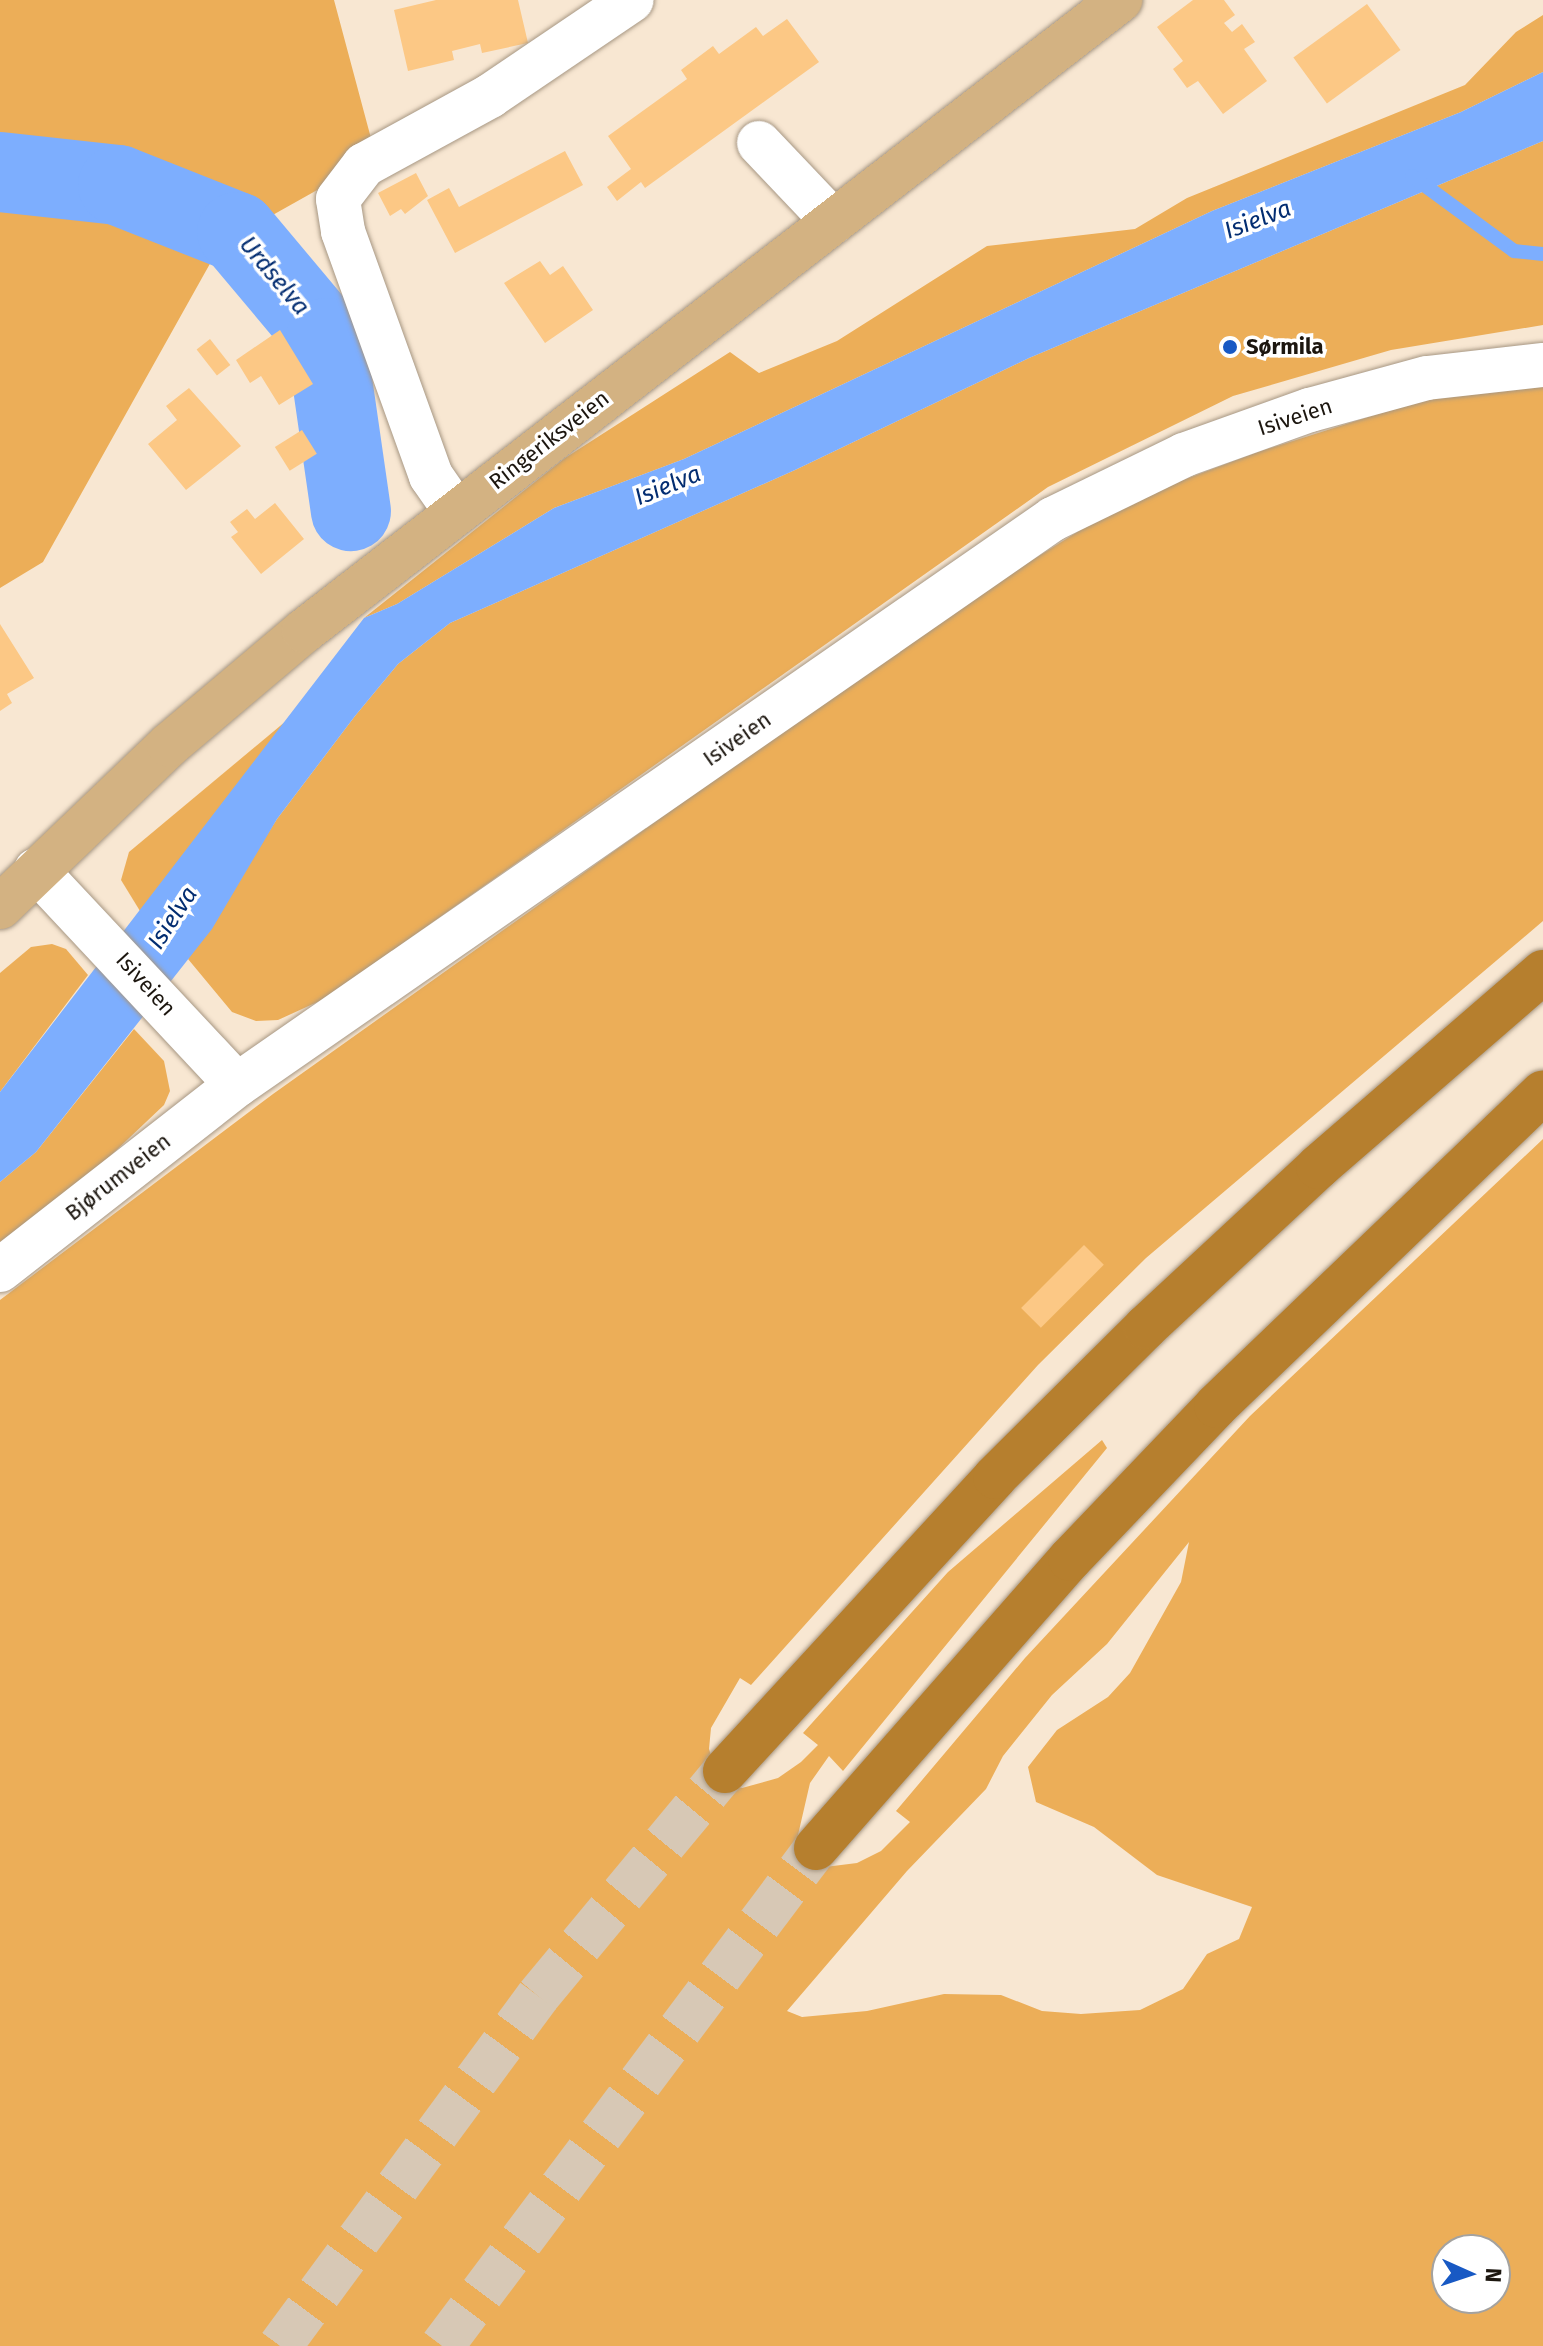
<!DOCTYPE html>
<html>
<head>
<meta charset="utf-8">
<style>
	body { margin:0 }
	#map { position:relative; width:1543px; height:2346px; overflow:hidden; background:#f8e7d2; font-family:"Fira Sans",sans-serif }
	div>[style] { position:absolute }
	.green>* { inset:0; background:#ecae58 }
	.water>* { inset:0; background:#7daefe }
	.stream>* { height:14px; margin:-7px; padding:0 7px; transform-origin:7px; border-radius:7px; background:#7daefe }
	.river>* { height:80px; margin:-40px; padding:0 40px; transform-origin:40px; border-radius:40px; background:#7daefe }
	.building>* { inset:0; background:#fcc885; transform-origin:0 0 }
	.highway-tunnel>* { height:44px; margin-top:-22px; transform-origin:0; background:repeating-linear-gradient(90deg,#d7c8b5 0 44px,transparent 0 66px) }
	.roads { filter:drop-shadow(0 0 2px #a79783) drop-shadow(0 0 2px #a79783) }
	.minor>* { height:44px; margin:-22px; padding:0 22px; transform-origin:22px; border-radius:22px; background:#fff }
	.major>* { height:44px; margin:-22px; padding:0 22px; transform-origin:22px; border-radius:22px; background:#d3b282 }
	.highway>* { height:44px; margin:-22px; padding:0 22px; transform-origin:22px; border-radius:22px; background:#b67f2e }
	.dots>* { width:22px; height:22px; translate:-50% -50%; box-sizing:border-box; border:4px solid #fff; border-radius:50% }
	span { translate:-50% -50%; white-space:nowrap; text-align:center; line-height:1.15; -webkit-text-stroke:7px #fff; paint-order:stroke }
	.poi-label { font-size:22px; color:#1c160f; font-weight:700 }
	.left { translate:0 -50%; text-align:left }
	.street-label { font-size:22px; color:#1c160f }
	.water-label { font-size:24px; color:#032d71; font-style:italic }
	.north { position:absolute; left:1431px; top:2234px; width:80px; height:80px; box-sizing:border-box; background:#fff; border:2px solid #a4a29f; border-radius:50%; rotate:93deg; font-size:22px; font-weight:700; line-height:32px; text-align:center; color:#1c160f }
	.north::after { content:''; display:block; margin:auto; width:28px; height:36px; background:#1859c4; clip-path:polygon(50% 0,100% 100%,50% 72%,0 100%) }
</style>
</head>
<body>
<div id="map">
	<div class="green">
		<i style="clip-path:polygon(0 0,334px 0,376px 157px,221px 244px,43px 562px,0 588px)"></i>
		<i style="clip-path:polygon(1543px 15px,1543px 72px,1461px 112px,1212px 211px,684px 459px,554px 508px,397px 604px,364px 618px,565px 458px,730px 352px,759px 373px,837px 341px,987px 246px,1135px 229px,1187px 198px,1465px 85px,1516px 32px)"></i>
		<i style="clip-path:polygon(1543px 141px,1543px 325px,1391px 350px,1233px 396px,1048px 487px,324px 999px,278px 1020px,256px 1021px,232px 1012px,188px 959px,277px 819px,355px 716px,398px 664px,450px 623px,795px 470px,1029px 358px)"></i>
		<i style="clip-path:polygon(evenodd,1543px 381px,1543px 921px,1146px 1258px,1038px 1365px,751px 1685px,740px 1678px,711px 1728px,709px 1749px,719px 1780px,742px 1788px,778px 1778px,801px 1762px,818px 1745px,803px 1733px,948px 1572px,1102px 1440px,1107px 1448px,843px 1771px,829px 1756px,810px 1783px,798px 1835px,804px 1853px,825px 1867px,857px 1863px,881px 1851px,910px 1822px,896px 1811px,1025px 1658px,1250px 1416px,1543px 1139px,1543px 2346px,0 2346px,0 1300px,273px 1094px,957px 607px,1127px 501px,1258px 452px,1444px 393px,1543px 381px,1189px 1542px,1181px 1582px,1130px 1673px,1108px 1697px,1057px 1730px,1028px 1767px,1036px 1802px,1094px 1827px,1157px 1875px,1252px 1907px,1239px 1939px,1207px 1954px,1183px 1989px,1140px 2010px,1081px 2014px,1042px 2011px,1001px 1995px,944px 1994px,867px 2011px,802px 2017px,787px 2011px,907px 1871px,986px 1789px,1003px 1756px,1052px 1695px,1107px 1644px,1189px 1542px,1543px 381px,1447px 2250px,1495px 2250px,1495px 2298px,1447px 2298px,1447px 2250px)"></i>
		<i style="clip-path:polygon(286px 721px,203px 832px,140px 911px,121px 880px,129px 852px)"></i>
		<i style="clip-path:polygon(52px 944px,66px 949px,88px 975px,0 1092px,0 973px,31px 947px)"></i>
		<i style="clip-path:polygon(134px 1029px,164px 1061px,170px 1091px,164px 1105px,89px 1176px,0 1242px,0 1182px,36px 1152px)"></i>
	</div>
	<div class="water">
		<i style="clip-path:polygon(1543px 72px,1543px 141px,1029px 358px,795px 470px,450px 623px,398px 664px,355px 716px,277px 819px,212px 929px,36px 1152px,0 1182px,0 1092px,364px 618px,397px 604px,554px 508px,684px 459px,1212px 211px,1461px 112px)"></i>
	</div>
	<div class="stream">
		<i style="left:1412px;top:176px;width:127px;rotate:36.3deg"></i>
		<i style="left:1514px;top:251px;width:29px;rotate:6deg"></i>
	</div>
	<div class="river">
		<i style="left:0;top:172px;width:119px;rotate:6.3deg"></i>
		<i style="left:118px;top:185px;width:128px;rotate:21.6deg"></i>
		<i style="left:237px;top:232px;width:138px;rotate:50deg"></i>
		<i style="left:326px;top:338px;width:175px;rotate:81.8deg"></i>
	</div>
	<div class="building">
		<i style="clip-path:polygon(436px 0,518px 0,528px 43px,482px 53px,480px 44px,452px 51px,454px 60px,408px 71px,394px 10px)"></i>
		<i style="clip-path:polygon(1193px 0,1224px 0,1235px 15px,1224px 23px,1232px 32px,1242px 24px,1255px 42px,1244px 49px,1267px 81px,1223px 114px,1198px 81px,1187px 88px,1173px 69px,1183px 61px,1157px 27px)"></i>
		<i style="left:1367px;top:4px;width:57px;height:91px;rotate:54deg"></i>
		<i style="clip-path:polygon(787px 19px,819px 62px,645px 188px,641px 182px,617px 201px,607px 187px,631px 169px,608px 136px,687px 79px,681px 70px,713px 46px,719px 54px,756px 27px,763px 36px)"></i>
		<i style="clip-path:polygon(565px 151px,583px 185px,455px 253px,427px 200px,449px 188px,459px 207px)"></i>
		<i style="clip-path:polygon(416px 173px,428px 196px,405px 214px,401px 209px,390px 216px,378px 193px)"></i>
		<i style="clip-path:polygon(540px 261px,550px 275px,563px 266px,593px 310px,545px 343px,504px 283px)"></i>
		<i style="clip-path:polygon(280px 330px,313px 384px,279px 405px,261px 376px,250px 383px,236px 360px)"></i>
		<i style="left:210px;top:339px;width:33px;height:17px;rotate:52deg"></i>
		<i style="clip-path:polygon(189px 388px,241px 446px,186px 490px,148px 444px,177px 420px,166px 406px)"></i>
		<i style="left:302px;top:430px;width:28px;height:32px;rotate:58deg"></i>
		<i style="clip-path:polygon(275px 503px,304px 539px,261px 574px,231px 537px,238px 532px,230px 522px,247px 509px,255px 519px)"></i>
		<i style="clip-path:polygon(0 624px,34px 678px,7px 694px,12px 703px,0 711px)"></i>
		<i style="left:1084px;top:1245px;width:28px;height:89px;rotate:45deg"></i>
	</div>
	<div class="highway-tunnel">
		<i style="left:280px;top:2346px;width:435px;rotate:-53.6deg"></i>
		<i style="left:538px;top:1996px;width:293px;rotate:-50.3deg"></i>
		<i style="left:442px;top:2346px;width:623px;rotate:-53.09deg"></i>
	</div>
	<div class="roads">
		<div class="minor">
			<i style="left:759px;top:143px;width:108px;rotate:46.5deg"></i>
			<i style="left:456px;top:512px;width:44px;rotate:-124.8deg"></i>
			<i style="left:431px;top:476px;width:260px;rotate:-109.8deg"></i>
			<i style="left:343px;top:231px;width:32px;rotate:-99deg"></i>
			<i style="left:338px;top:199px;width:43px;rotate:-52.6deg"></i>
			<i style="left:364px;top:165px;width:144px;rotate:-28.7deg"></i>
			<i style="left:490px;top:96px;width:171px;rotate:-34.1deg"></i>
			<i style="left:36px;top:870px;width:294px;rotate:46.9deg"></i>
			<i style="left:0;top:1270px;width:301px;rotate:-38deg"></i>
			<i style="left:237px;top:1085px;width:993px;rotate:-34.75deg"></i>
			<i style="left:1053px;top:519px;width:146px;rotate:-26deg"></i>
			<i style="left:1184px;top:455px;width:134px;rotate:-19.7deg"></i>
			<i style="left:1310px;top:410px;width:121px;rotate:-15.3deg"></i>
			<i style="left:1427px;top:378px;width:117px;rotate:-6.4deg"></i>
		</div>
		<div class="major">
			<i style="left:0;top:907px;width:234px;rotate:-43.8deg"></i>
			<i style="left:169px;top:745px;width:177px;rotate:-40.2deg"></i>
			<i style="left:304px;top:631px;width:1032px;rotate:-37.71deg"></i>
		</div>
		<div class="highway">
			<i style="left:725px;top:1771px;width:399px;rotate:-47.4deg"></i>
			<i style="left:995px;top:1477px;width:213px;rotate:-44.8deg"></i>
			<i style="left:1146px;top:1327px;width:235px;rotate:-42.9deg"></i>
			<i style="left:1318px;top:1167px;width:298px;rotate:-40.9deg"></i>
			<i style="left:816px;top:1848px;width:385px;rotate:-48.7deg"></i>
			<i style="left:1070px;top:1559px;width:211px;rotate:-46.3deg"></i>
			<i style="left:1216px;top:1406px;width:453px;rotate:-43.8deg"></i>
		</div>
	</div>
	<div class="dots">
		<i style="left:1230px;top:347px;background:#1859c4"></i>
	</div>
	<div class="poi-label">
		<span class="left" style="left:1246px;top:347px">Sørmila</span>
	</div>
	<div class="street-label">
		<span style="left:1295px;top:417px;rotate:-18deg">Isiveien</span>
		<span style="left:549px;top:440px;rotate:-38deg">Ringeriksveien</span>
		<span style="left:737px;top:739px;rotate:-35deg">Isiveien</span>
		<span style="left:146px;top:984px;rotate:48deg">Isiveien</span>
		<span style="left:118px;top:1177px;rotate:-38deg">Bjørumveien</span>
	</div>
	<div class="water-label">
		<span style="left:1258px;top:220px;rotate:-21deg">Isielva</span>
		<span style="left:274px;top:276px;rotate:50deg">Urdselva</span>
		<span style="left:668px;top:486px;rotate:-22deg">Isielva</span>
		<span style="left:173px;top:918px;rotate:-57deg">Isielva</span>
	</div>
	<div class="north">N</div>
</div>
</body>
</html>
